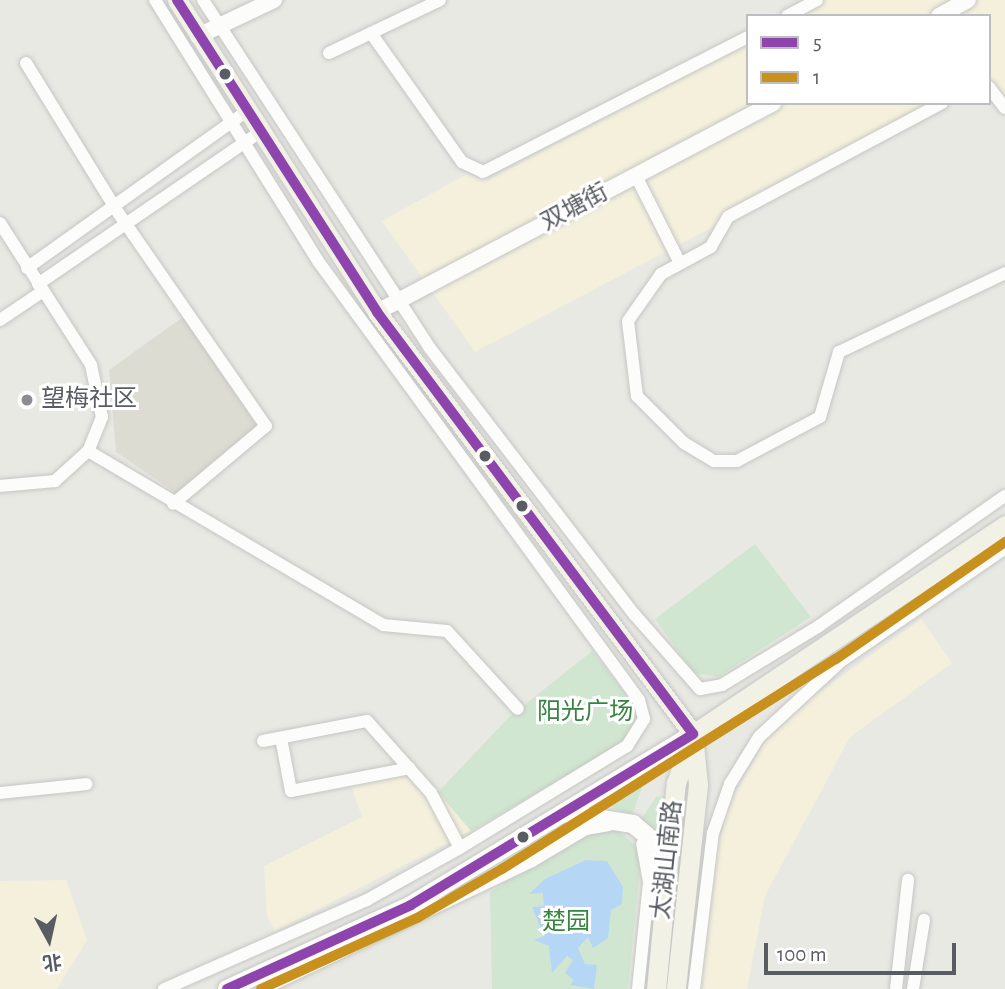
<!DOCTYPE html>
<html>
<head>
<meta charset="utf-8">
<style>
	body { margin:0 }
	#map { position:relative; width:1005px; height:989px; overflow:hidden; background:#e9e9e4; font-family:"Alegreya Sans","Noto Sans SC",sans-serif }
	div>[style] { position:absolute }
	.commercial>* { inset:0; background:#f4f0dc }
	.education>* { inset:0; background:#dddcd3 }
	.green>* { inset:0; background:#d1e6d0 }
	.water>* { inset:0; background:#b6d6f6 }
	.roads { filter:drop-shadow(0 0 2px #c5c6c4) drop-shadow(0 0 2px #c5c6c4) }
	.minor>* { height:12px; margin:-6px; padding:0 6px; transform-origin:6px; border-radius:6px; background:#fcfcfb }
	.tertiary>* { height:16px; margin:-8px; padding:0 8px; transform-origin:8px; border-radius:8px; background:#fcfcfb }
	.secondary>* { height:18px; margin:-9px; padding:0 9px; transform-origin:9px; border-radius:9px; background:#fcfcfb }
	.primary>* { height:19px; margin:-9.5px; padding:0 9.5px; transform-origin:9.5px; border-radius:9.5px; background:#f2f1e6 }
	.bus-1>* { height:10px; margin:-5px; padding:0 5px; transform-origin:5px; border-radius:5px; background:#8e44ad }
	.bus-2>* { height:10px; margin:-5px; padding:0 5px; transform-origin:5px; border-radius:5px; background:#c8901d }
	.dots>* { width:19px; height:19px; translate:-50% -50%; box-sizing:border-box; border:4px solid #fff; border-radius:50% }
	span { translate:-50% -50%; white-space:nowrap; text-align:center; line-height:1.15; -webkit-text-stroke:6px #fff; paint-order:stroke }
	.street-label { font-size:24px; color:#595c62 }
	.poi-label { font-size:24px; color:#595c62 }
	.left { translate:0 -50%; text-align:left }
	.park-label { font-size:24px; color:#378340 }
	.legend { position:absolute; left:746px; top:14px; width:245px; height:91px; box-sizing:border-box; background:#fff; border:2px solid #bdbec0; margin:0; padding:9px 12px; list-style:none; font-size:21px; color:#595c62 }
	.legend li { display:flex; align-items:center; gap:14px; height:35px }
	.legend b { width:35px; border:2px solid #bdbec0 }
	.north { position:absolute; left:14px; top:905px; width:70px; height:70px; -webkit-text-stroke:5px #fff; paint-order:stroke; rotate:172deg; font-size:19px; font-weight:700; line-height:28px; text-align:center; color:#595c62 }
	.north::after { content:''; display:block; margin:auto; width:24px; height:32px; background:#595c62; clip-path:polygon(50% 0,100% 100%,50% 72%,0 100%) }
	.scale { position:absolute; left:764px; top:943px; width:192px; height:32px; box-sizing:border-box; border:4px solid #595c62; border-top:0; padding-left:9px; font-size:21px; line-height:24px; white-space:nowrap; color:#595c62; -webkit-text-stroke:5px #fff; paint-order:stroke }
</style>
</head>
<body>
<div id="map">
	<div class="commercial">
		<i style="clip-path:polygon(826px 0,1005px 0,1005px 116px,989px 94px,989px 16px,797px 16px)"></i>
		<i style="clip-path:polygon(748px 42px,748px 103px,949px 103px,475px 352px,382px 221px,467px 174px,487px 181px)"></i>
		<i style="clip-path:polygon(921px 619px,952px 663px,850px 737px,765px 896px,747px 989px,699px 989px,708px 893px,727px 808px,766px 740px,815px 695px)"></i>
		<i style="clip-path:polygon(418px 769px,471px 831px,275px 931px,267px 916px,264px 866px,362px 817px,350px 782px)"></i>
		<i style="clip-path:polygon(66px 880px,87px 940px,57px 989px,0 989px,0 881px)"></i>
	</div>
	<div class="education">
		<i style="clip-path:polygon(183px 317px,257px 426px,176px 493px,116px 452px,109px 370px)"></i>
	</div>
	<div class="green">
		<i style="clip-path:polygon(755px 544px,811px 617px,718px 677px,694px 673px,655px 619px)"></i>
		<i style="clip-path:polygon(592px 651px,642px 716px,624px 742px,471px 831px,438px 792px,508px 718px)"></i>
		<i style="clip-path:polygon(643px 785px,632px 815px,612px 808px,613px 802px)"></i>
		<i style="clip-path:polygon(665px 796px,661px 836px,658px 839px,640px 821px,656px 797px)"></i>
		<i style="clip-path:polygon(617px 830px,639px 848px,641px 860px,628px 989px,492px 989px,490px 892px,588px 832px)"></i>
	</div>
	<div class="water">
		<i style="clip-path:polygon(586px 860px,607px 861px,623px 887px,622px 904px,611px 910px,608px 938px,593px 948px,588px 937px,578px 948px,585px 964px,597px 965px,594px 989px,570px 985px,574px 980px,565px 973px,573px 960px,567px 956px,552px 973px,549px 946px,534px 940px,544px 936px,532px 907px,544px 906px,543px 893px,529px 894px,545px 879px)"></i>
	</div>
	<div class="roads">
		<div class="minor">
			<i style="left:155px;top:0;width:308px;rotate:58deg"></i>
			<i style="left:318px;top:261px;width:544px;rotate:53.83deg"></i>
			<i style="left:639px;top:700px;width:20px;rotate:75deg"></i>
			<i style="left:644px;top:719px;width:32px;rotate:122deg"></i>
			<i style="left:627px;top:746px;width:196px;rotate:148.6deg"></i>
			<i style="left:460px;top:848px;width:107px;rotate:150.8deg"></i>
			<i style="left:367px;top:900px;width:222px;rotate:156.3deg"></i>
			<i style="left:203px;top:0;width:414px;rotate:56.9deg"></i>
			<i style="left:429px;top:347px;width:337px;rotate:52.5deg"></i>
			<i style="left:634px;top:614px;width:100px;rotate:48.7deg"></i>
			<i style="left:700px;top:689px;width:22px;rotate:-10deg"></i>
			<i style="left:722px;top:685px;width:114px;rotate:-31.3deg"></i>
			<i style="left:819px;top:626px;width:227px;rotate:-35deg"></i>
			<i style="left:787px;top:16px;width:34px;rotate:-28deg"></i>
			<i style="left:371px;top:33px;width:158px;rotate:54.8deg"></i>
			<i style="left:462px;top:162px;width:23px;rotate:25deg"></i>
			<i style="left:483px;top:172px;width:297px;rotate:-27deg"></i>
			<i style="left:329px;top:53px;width:123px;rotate:-25.5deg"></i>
			<i style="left:26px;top:63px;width:177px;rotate:58.4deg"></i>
			<i style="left:119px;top:214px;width:258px;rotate:55.3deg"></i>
			<i style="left:266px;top:426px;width:121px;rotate:140deg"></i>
			<i style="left:989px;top:87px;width:26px;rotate:53deg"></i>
			<i style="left:942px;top:103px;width:242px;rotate:152deg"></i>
			<i style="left:728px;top:217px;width:34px;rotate:120deg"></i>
			<i style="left:711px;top:247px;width:57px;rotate:151.6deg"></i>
			<i style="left:661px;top:274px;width:57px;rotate:125.1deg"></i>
			<i style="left:628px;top:321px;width:76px;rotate:83.2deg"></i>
			<i style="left:637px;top:396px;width:66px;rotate:45deg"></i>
			<i style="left:684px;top:443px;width:35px;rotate:31deg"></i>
			<i style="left:714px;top:461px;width:23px"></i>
			<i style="left:737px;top:461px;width:94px;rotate:-27.9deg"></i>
			<i style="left:820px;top:417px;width:68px;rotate:-73.7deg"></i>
			<i style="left:839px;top:352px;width:184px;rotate:-25.4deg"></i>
			<i style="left:636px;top:176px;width:97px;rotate:63.2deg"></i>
			<i style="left:0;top:223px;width:169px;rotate:57.3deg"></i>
			<i style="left:91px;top:365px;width:53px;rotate:78.1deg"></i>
			<i style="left:102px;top:417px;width:37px;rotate:112deg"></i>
			<i style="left:88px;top:451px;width:45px;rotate:137.7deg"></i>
			<i style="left:55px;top:481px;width:55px;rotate:174.8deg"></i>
			<i style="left:27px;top:268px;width:270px;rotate:-35.5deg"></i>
			<i style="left:38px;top:284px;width:269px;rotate:-34.4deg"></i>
			<i style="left:0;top:320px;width:52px;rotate:-34deg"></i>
			<i style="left:88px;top:451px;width:342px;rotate:30.5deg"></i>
			<i style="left:383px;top:625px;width:64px;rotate:5.4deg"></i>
			<i style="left:447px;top:631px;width:105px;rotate:47.7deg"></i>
			<i style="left:281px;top:738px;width:54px;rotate:79.3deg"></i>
			<i style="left:291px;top:791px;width:121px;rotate:-10.9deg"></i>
			<i style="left:263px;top:741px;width:106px;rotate:-10.9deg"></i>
			<i style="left:367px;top:721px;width:96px;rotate:48.4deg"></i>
			<i style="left:431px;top:793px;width:62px;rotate:62.2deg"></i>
			<i style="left:0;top:793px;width:87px;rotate:-5.9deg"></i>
			<i style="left:263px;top:989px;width:298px;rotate:-25.4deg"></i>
			<i style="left:532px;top:861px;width:63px;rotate:-30.7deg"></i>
			<i style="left:586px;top:829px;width:23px;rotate:-10deg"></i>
			<i style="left:638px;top:989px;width:108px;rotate:-84.1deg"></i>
			<i style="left:649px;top:882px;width:39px;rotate:-100deg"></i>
			<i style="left:694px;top:989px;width:157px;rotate:-83.1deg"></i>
			<i style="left:713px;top:833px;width:52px;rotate:-70.9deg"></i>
			<i style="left:730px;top:784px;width:55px;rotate:-58.3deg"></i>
			<i style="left:759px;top:737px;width:110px;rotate:-42.8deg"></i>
			<i style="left:840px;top:662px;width:201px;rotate:-34.6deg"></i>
			<i style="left:896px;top:989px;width:110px;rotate:-83.7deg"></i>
			<i style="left:913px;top:989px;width:70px;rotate:-80.9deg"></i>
		</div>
		<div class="tertiary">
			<i style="left:939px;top:16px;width:33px;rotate:-29deg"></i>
			<i style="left:198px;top:36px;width:84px;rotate:-25.3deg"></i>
			<i style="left:377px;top:312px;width:448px;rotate:-27.8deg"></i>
		</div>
		<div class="secondary">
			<i style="left:563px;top:813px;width:71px;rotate:8.9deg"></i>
			<i style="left:633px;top:824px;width:17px;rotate:40deg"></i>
			<i style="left:646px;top:835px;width:48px;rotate:64deg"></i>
			<i style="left:227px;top:989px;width:202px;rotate:-24.5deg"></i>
			<i style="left:411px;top:905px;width:330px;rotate:-31.2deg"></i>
		</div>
		<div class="primary">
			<i style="left:177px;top:0;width:371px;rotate:57.3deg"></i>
			<i style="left:377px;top:312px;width:527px;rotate:53.17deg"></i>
			<i style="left:693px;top:734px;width:51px;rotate:84.4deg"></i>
			<i style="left:698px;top:785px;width:205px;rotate:96.2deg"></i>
			<i style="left:693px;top:734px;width:376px;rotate:-33.8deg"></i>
			<i style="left:656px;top:989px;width:207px;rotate:-84.5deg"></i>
			<i style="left:676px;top:783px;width:45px;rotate:-70.3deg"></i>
		</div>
	</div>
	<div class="bus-1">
		<i style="left:177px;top:0;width:371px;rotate:57.3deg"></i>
		<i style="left:377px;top:312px;width:527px;rotate:53.17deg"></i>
		<i style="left:227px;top:989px;width:202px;rotate:-24.5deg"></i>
		<i style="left:411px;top:905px;width:330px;rotate:-31.2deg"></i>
	</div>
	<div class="bus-2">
		<i style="left:261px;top:989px;width:171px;rotate:-24.5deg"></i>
		<i style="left:417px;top:918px;width:98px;rotate:-30deg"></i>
		<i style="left:502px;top:869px;width:395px;rotate:-32.2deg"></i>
		<i style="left:836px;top:659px;width:206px;rotate:-34.7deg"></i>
	</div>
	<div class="dots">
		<i style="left:225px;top:74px;background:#595c62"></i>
		<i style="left:27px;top:400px;background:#8b8d90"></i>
		<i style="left:485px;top:456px;background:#595c62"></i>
		<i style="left:522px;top:506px;background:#595c62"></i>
		<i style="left:523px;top:837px;background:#595c62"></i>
	</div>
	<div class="street-label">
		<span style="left:575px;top:208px;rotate:-28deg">双塘街</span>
		<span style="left:668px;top:860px;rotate:-84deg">太湖山南路</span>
	</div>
	<div class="poi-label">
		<span class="left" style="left:41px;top:400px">望梅社区</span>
	</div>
	<div class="park-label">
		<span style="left:585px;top:713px">阳光广场</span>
		<span style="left:566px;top:923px">楚园</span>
	</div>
	<ul class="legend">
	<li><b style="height:9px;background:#8e44ad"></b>5</li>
	<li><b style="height:9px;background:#c8901d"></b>1</li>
	</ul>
	<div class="north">北</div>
	<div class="scale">100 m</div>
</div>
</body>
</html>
